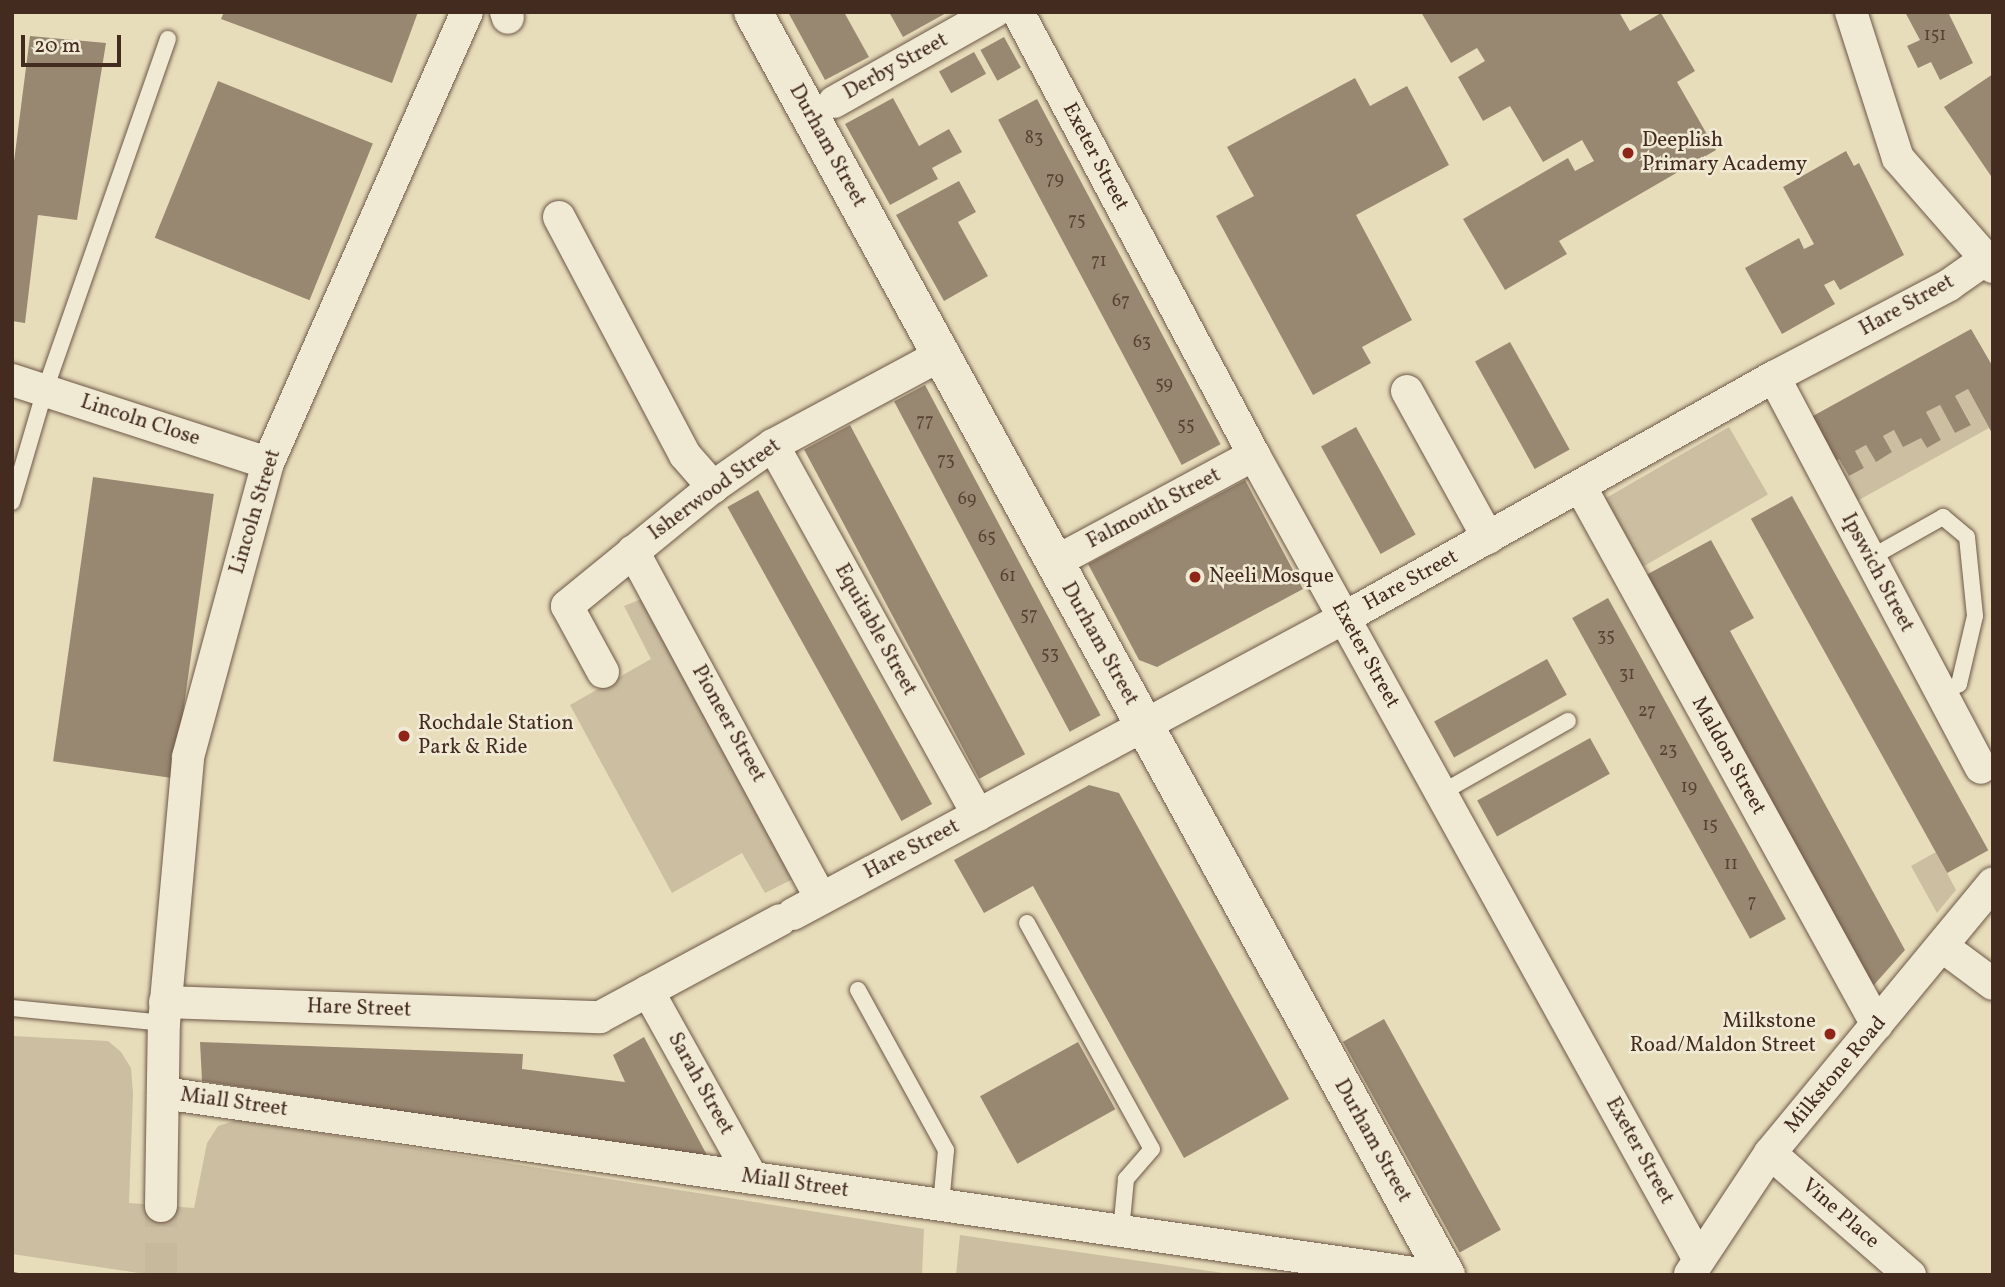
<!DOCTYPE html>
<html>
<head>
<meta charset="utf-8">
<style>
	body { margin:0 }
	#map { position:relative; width:2005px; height:1287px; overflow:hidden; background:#e8ddbb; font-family:Vollkorn,serif }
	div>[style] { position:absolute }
	.green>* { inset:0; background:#ccbfa1; transform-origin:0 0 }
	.building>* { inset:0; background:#998871; transform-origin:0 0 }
	.minor-tunnel>* { height:32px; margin-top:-16px; transform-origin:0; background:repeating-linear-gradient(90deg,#c7b99c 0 32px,transparent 0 48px) }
	.roads { filter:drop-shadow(0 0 2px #6d5847) drop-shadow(0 0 2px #6d5847) }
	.service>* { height:16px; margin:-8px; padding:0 8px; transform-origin:8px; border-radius:8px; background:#f0e9d3 }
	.minor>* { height:32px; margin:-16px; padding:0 16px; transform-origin:16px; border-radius:16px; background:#f0e9d3 }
	.secondary>* { height:38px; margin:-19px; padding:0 19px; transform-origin:19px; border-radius:19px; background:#f0e9d3 }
	.rail>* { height:5px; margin-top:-2.5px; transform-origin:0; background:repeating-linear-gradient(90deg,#442b20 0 12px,transparent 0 24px) }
	.dots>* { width:19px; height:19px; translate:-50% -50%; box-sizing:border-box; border:4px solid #f0e9d3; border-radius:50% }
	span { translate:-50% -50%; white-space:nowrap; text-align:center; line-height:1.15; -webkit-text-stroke:5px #f0e9d3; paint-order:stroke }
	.number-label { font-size:18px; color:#594234 }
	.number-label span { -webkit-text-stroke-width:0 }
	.street-label { font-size:21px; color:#442b20 }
	.poi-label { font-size:21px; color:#442b20 }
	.left { translate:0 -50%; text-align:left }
	.right { translate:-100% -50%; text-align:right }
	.frame { position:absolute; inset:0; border:14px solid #442b20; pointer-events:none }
	.scale { position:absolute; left:21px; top:35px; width:100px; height:32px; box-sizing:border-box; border:4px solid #442b20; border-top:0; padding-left:9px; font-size:21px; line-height:24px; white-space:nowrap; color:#442b20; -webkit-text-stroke:5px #f0e9d3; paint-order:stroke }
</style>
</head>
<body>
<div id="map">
	<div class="green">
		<i style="clip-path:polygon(1968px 389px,1989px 428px,1848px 506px,1827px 466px,1839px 459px,1849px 476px,1864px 468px,1855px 451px,1866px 445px,1876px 461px,1892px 452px,1883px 436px,1894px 430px,1921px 438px,1927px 448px,1941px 440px,1926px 412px,1940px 405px,1955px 433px,1971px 424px,1955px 396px)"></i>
		<i style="left:1729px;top:427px;width:78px;height:149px;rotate:60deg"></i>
		<i style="clip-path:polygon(651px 595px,801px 875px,765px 893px,742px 853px,672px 893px,570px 705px,651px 659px,624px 606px)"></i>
		<i style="clip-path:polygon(1936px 852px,1956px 890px,1937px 913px,1911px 866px)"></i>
		<i style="clip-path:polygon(12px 1036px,108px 1041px,121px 1052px,131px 1068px,133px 1094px,129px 1203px,194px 1208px,207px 1143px,218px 1126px,237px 1120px,924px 1229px,922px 1275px,152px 1275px,12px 1254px)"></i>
		<i style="clip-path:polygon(960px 1235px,1237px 1275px,956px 1275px)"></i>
	</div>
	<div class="building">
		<i style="clip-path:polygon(224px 12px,418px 12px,392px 83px,221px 19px)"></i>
		<i style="clip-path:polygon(788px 12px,844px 12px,869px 57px,825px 80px)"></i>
		<i style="clip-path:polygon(889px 12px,948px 12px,903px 37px)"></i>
		<i style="clip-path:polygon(1421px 12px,1619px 12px,1630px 31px,1661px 13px,1695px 71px,1677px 82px,1716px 150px,1559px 241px,1567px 254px,1505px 290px,1463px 219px,1568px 158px,1575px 171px,1594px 161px,1582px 140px,1543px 162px,1510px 106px,1483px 121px,1458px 77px,1485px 61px,1477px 48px,1451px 63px)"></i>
		<i style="clip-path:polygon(1905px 12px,1948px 12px,1973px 63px,1940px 80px,1931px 62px,1918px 68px,1907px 46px,1920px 40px)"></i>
		<i style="clip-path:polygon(30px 36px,106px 43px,77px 220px,38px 215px,25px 323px,12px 321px,12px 177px)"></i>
		<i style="left:1004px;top:37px;width:35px;height:27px;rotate:61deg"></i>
		<i style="left:974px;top:52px;width:25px;height:40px;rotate:61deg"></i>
		<i style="clip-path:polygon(1993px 74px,1993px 179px,1944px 107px)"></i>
		<i style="clip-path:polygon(1355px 78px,1370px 106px,1407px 86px,1449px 165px,1356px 215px,1412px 320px,1362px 347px,1371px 363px,1313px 395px,1216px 216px,1254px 196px,1227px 147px)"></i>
		<i style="left:218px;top:81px;width:167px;height:169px;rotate:22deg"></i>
		<i style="clip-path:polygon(893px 98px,919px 146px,949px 129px,962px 152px,932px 168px,938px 179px,890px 205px,845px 124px)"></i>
		<i style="left:1037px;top:99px;width:391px;height:44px;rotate:62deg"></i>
		<i style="clip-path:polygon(1846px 151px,1854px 166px,1859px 163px,1904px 255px,1840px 290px,1834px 280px,1824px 285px,1835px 304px,1782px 334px,1745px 268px,1799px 238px,1804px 249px,1814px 244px,1783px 187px)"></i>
		<i style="clip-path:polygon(959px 181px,976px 212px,958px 222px,988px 276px,944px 301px,896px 215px)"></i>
		<i style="clip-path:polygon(1971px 329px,1993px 367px,1993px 435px,1968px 389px,1955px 396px,1971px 425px,1955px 433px,1940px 405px,1926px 412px,1941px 440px,1927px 448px,1921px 438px,1903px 447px,1894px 430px,1883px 436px,1892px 452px,1876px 462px,1866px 445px,1855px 451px,1864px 468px,1849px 476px,1839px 459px,1827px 466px,1802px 422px)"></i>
		<i style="left:1510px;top:342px;width:123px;height:40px;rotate:61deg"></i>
		<i style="left:925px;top:385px;width:374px;height:35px;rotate:62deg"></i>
		<i style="left:850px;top:425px;width:373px;height:52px;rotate:62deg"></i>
		<i style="left:1356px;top:427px;width:123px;height:40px;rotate:61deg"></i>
		<i style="left:93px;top:477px;width:122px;height:287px;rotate:8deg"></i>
		<i style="clip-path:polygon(1245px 480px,1303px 589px,1157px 667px,1139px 660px,1088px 564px)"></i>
		<i style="left:758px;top:490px;width:359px;height:35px;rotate:61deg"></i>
		<i style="left:1792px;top:496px;width:405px;height:47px;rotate:61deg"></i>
		<i style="clip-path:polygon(1711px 540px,1754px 618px,1730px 631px,1905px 950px,1873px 986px,1646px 575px)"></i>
		<i style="left:1608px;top:598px;width:367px;height:41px;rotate:61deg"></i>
		<i style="left:1547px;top:659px;width:41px;height:129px;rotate:61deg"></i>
		<i style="left:1590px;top:738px;width:41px;height:129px;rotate:61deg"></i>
		<i style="clip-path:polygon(1089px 785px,1119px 793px,1289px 1099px,1184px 1158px,1033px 886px,984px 913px,954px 860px)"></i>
		<i style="left:1384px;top:1019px;width:241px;height:47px;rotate:61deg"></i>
		<i style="clip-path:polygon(644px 1037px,709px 1159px,202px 1081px,200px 1042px,523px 1054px,522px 1069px,625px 1082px,613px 1055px)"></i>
		<i style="left:1078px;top:1042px;width:77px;height:112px;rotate:61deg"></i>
	</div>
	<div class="minor-tunnel">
		<i style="left:161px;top:1275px;width:69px;rotate:-90deg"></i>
	</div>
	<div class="roads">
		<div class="service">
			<i style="left:12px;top:502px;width:117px;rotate:-73.6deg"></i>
			<i style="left:45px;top:390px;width:372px;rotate:-70.7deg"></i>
			<i style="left:1870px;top:558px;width:84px;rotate:-29.3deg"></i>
			<i style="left:1943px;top:517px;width:31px;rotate:40deg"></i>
			<i style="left:1967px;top:537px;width:79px;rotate:84.2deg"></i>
			<i style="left:1975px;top:616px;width:70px;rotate:103.2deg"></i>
			<i style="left:1959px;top:684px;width:20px;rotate:153deg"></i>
			<i style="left:1441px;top:793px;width:146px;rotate:-29.6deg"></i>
			<i style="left:1027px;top:923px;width:258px;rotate:61.1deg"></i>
			<i style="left:1152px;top:1149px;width:40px;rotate:131deg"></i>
			<i style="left:1126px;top:1179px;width:52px;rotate:95.5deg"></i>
			<i style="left:858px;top:990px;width:183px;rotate:61.2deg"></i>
			<i style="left:946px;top:1150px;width:55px;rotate:95.2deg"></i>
			<i style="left:12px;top:1008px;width:153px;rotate:5.6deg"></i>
		</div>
		<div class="minor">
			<i style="left:506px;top:12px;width:6px;rotate:72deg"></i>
			<i style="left:1018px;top:12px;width:502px;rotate:61.95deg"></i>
			<i style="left:1254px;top:455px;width:918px;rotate:61.06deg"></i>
			<i style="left:1851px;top:12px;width:153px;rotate:72.2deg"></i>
			<i style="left:1898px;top:158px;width:145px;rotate:48.9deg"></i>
			<i style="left:834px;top:102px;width:184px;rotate:-29.4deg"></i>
			<i style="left:559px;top:217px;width:269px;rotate:62.1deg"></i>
			<i style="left:685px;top:455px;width:43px;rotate:48.8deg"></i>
			<i style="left:1774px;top:377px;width:442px;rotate:62.1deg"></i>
			<i style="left:12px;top:380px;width:269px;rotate:18deg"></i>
			<i style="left:1407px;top:391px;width:168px;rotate:61.1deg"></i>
			<i style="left:773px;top:445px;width:423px;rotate:61deg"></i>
			<i style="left:1580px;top:486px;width:615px;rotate:61.14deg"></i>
			<i style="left:633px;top:551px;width:395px;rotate:61.6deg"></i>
			<i style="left:1055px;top:562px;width:226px;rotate:-28.3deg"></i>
			<i style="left:603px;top:672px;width:75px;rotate:-118.6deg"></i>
			<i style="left:567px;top:606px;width:188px;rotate:-39.2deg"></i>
			<i style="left:713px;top:487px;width:73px;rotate:-35deg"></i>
			<i style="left:773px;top:445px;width:191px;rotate:-28.2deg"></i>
			<i style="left:793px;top:914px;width:625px;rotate:-28.24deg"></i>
			<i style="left:1344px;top:618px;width:493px;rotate:-29.3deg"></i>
			<i style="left:1774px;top:377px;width:198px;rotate:-27.7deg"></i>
			<i style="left:1949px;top:285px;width:45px;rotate:-35.1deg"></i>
			<i style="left:1943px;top:947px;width:62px;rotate:36.5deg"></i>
			<i style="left:648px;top:991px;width:214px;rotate:60.9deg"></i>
			<i style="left:165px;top:1002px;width:435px;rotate:2deg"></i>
			<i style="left:600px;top:1017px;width:204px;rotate:-28.3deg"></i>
			<i style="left:163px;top:1093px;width:1277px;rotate:8.19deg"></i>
			<i style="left:1770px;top:1153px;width:186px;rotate:41.1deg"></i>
			<i style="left:161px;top:1206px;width:183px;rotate:-89.1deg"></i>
			<i style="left:164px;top:1023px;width:267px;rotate:-84.8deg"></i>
			<i style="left:188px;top:757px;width:305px;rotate:-74.8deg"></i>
			<i style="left:268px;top:463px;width:493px;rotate:-66.2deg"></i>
			<i style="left:1690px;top:1274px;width:145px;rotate:-56.5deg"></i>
			<i style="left:1770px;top:1153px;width:350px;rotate:-50.4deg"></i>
		</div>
		<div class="secondary">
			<i style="left:753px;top:12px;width:1441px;rotate:61.25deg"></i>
		</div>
	</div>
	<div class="rail">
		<i style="left:12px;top:1274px;width:6px;rotate:9deg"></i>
	</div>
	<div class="dots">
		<i style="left:1628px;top:153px;background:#8f2418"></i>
		<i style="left:1195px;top:577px;background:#8f2418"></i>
		<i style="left:404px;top:736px;background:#8f2418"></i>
		<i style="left:1830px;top:1034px;background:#8f2418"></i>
	</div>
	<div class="number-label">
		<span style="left:1935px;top:36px">151</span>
		<span style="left:1034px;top:139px">83</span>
		<span style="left:1055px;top:180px">79</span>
		<span style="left:1077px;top:221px">75</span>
		<span style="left:1099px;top:262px">71</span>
		<span style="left:1121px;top:302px">67</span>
		<span style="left:1142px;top:343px">63</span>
		<span style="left:1164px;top:385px">59</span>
		<span style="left:925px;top:422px">77</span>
		<span style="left:1186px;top:426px">55</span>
		<span style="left:946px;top:461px">73</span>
		<span style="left:967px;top:500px">69</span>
		<span style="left:987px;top:538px">65</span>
		<span style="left:1008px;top:577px">61</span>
		<span style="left:1029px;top:616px">57</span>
		<span style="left:1606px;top:637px">35</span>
		<span style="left:1050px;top:655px">53</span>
		<span style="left:1627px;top:675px">31</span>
		<span style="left:1647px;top:712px">27</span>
		<span style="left:1668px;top:751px">23</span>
		<span style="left:1689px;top:788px">19</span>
		<span style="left:1710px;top:826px">15</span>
		<span style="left:1731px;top:865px">11</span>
		<span style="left:1752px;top:903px">7</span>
	</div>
	<div class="street-label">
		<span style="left:896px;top:67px;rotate:-29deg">Derby Street</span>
		<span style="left:827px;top:146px;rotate:61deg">Durham Street</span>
		<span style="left:1095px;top:157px;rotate:62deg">Exeter Street</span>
		<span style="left:1907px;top:306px;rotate:-29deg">Hare Street</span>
		<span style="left:140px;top:421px;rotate:18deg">Lincoln Close</span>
		<span style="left:715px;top:490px;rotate:-36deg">Isherwood Street</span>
		<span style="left:1154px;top:509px;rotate:-28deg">Falmouth Street</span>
		<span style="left:256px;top:512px;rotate:-73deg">Lincoln Street</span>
		<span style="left:1877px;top:573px;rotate:62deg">Ipswich Street</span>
		<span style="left:1411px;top:581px;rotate:-29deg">Hare Street</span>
		<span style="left:875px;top:630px;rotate:61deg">Equitable Street</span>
		<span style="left:1099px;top:644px;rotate:61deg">Durham Street</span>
		<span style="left:1365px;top:655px;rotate:61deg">Exeter Street</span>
		<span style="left:728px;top:724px;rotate:61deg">Pioneer Street</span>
		<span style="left:1728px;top:756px;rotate:61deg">Maldon Street</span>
		<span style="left:912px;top:850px;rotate:-28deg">Hare Street</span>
		<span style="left:359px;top:1009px;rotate:2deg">Hare Street</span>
		<span style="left:1836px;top:1075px;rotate:-50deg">Milkstone Road</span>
		<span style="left:700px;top:1084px;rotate:61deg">Sarah Street</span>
		<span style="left:234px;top:1103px;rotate:8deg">Miall Street</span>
		<span style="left:1372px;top:1141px;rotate:61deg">Durham Street</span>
		<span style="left:1639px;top:1151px;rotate:61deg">Exeter Street</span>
		<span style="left:795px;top:1184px;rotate:8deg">Miall Street</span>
		<span style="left:1840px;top:1214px;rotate:41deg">Vine Place</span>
	</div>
	<div class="poi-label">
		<span class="left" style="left:1642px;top:153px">Deeplish<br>Primary Academy</span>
		<span class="left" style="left:1209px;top:577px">Neeli Mosque</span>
		<span class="left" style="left:418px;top:736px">Rochdale Station<br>Park &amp; Ride</span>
		<span class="right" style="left:1816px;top:1034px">Milkstone<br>Road/Maldon Street</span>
	</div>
	<div class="frame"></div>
	<div class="scale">20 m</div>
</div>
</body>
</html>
